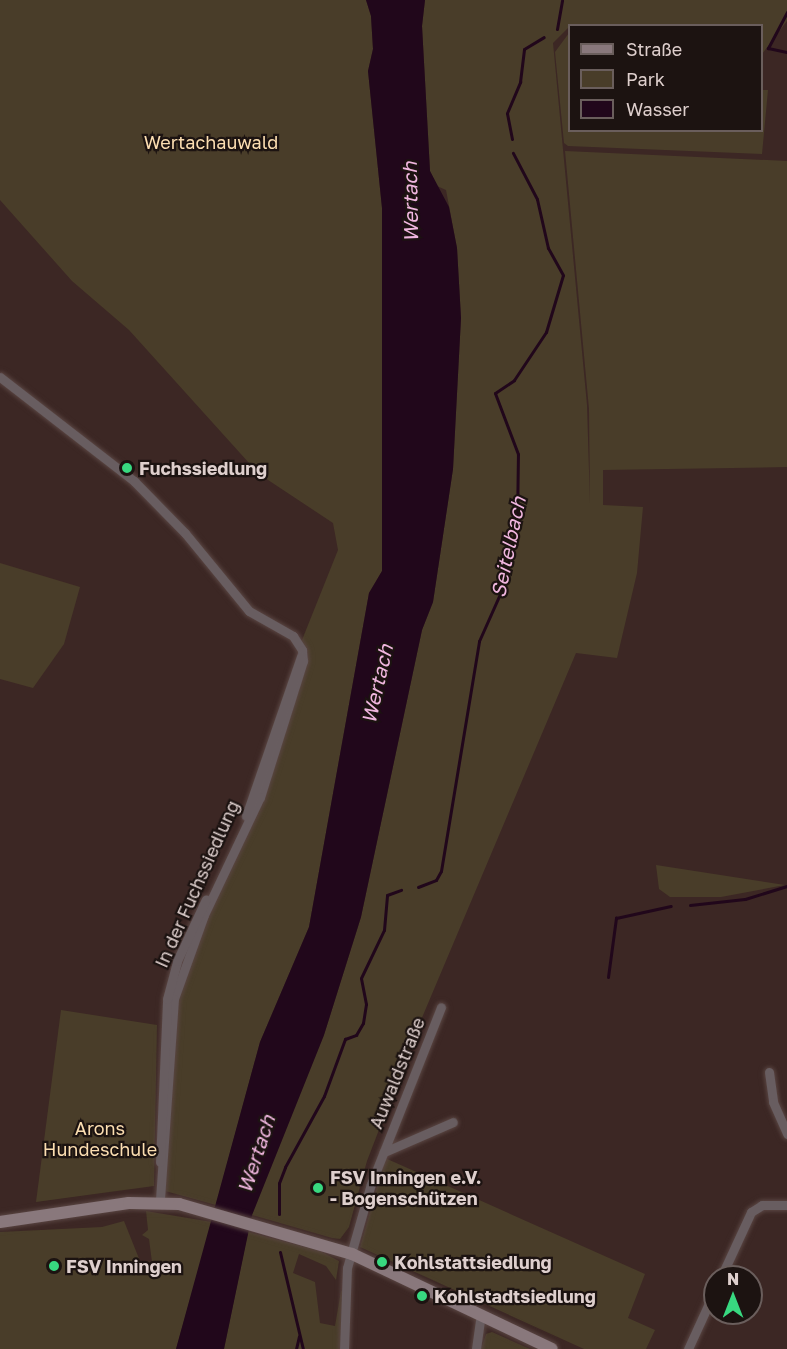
<!DOCTYPE html>
<html>
<head>
<meta charset="utf-8">
<style>
	body { margin:0 }
	#map { position:relative; width:787px; height:1349px; overflow:hidden; background:#3c2724; font-family:"Golos Text",sans-serif }
	div>[style] { position:absolute }
	.green>* { inset:0; background:#493d29 }
	.water>* { inset:0; background:#21071b }
	.stream>* { height:3px; margin:-1.5px; padding:0 1.5px; transform-origin:1.5px; border-radius:1.5px; background:#21071b }
	.roads { filter:drop-shadow(0 0 2px #594542) drop-shadow(0 0 2px #594542) }
	.street>* { height:9px; margin:-4.5px; padding:0 4.5px; transform-origin:4.5px; border-radius:4.5px; background:#685d60 }
	.secondary>* { height:12px; margin:-6px; padding:0 6px; transform-origin:6px; border-radius:6px; background:#89787c }
	.dots>* { width:16px; height:16px; translate:-50% -50%; box-sizing:border-box; border:3px solid #1c1311; border-radius:50% }
	span { translate:-50% -50%; white-space:nowrap; text-align:center; line-height:1.15; -webkit-text-stroke:4.5px #1c1311; paint-order:stroke }
	.park-label { font-size:18px; color:#fcdeb1 }
	.poi-label { font-size:18px; color:#decfcd; font-weight:700 }
	.left { translate:0 -50%; text-align:left }
	.street-label { font-size:18px; color:#decfcd }
	.water-label { font-size:20px; color:#f0b6df; font-style:italic }
	.legend { position:absolute; left:568px; top:24px; width:195px; height:108px; box-sizing:border-box; background:#1c1311; border:2px solid #6a5e5c; margin:0; padding:8px 10px; list-style:none; font-size:18px; color:#decfcd }
	.legend li { display:flex; align-items:center; gap:12px; height:30px }
	.legend b { width:30px; border:2px solid #6a5e5c }
	.north { position:absolute; left:703px; top:1265px; width:60px; height:60px; box-sizing:border-box; background:#1c1311; border:2px solid #6a5e5c; border-radius:50%; rotate:0deg; font-size:16px; font-weight:700; line-height:24px; text-align:center; color:#decfcd }
	.north::after { content:''; display:block; margin:auto; width:21px; height:27px; background:#38d880; clip-path:polygon(50% 0,100% 100%,50% 72%,0 100%) }
</style>
</head>
<body>
<div id="map">
	<div class="green">
		<i style="clip-path:polygon(0 0,366px 0,371px 16px,373px 49px,368px 71px,382px 208px,382px 571px,369px 593px,309px 927px,260px 1042px,216px 1205px,165px 1191px,170px 1048px,185px 963px,243px 842px,303px 650px,302px 640px,338px 550px,333px 523px,259px 474px,129px 330px,72px 281px,0 200px)"></i>
		<i style="clip-path:polygon(425px 0,787px 0,787px 21px,762px 54px,762px 26px,570px 26px,553px 43px,587px 405px,590px 504px,589px 409px,565px 151px,787px 161px,787px 467px,603px 470px,603px 505px,643px 507px,637px 573px,617px 658px,576px 653px,421px 1020px,367px 1161px,349px 1227px,340px 1239px,332px 1238px,252px 1215px,324px 1035px,361px 917px,422px 630px,433px 602px,453px 469px,461px 318px,457px 248px,446px 190px,437px 186px,430px 171px,422px 26px)"></i>
		<i style="clip-path:polygon(569px 33px,570px 130px,762px 130px,762px 90px,768px 90px,762px 154px,568px 146px,564px 143px,555px 52px)"></i>
		<i style="clip-path:polygon(0 563px,80px 587px,64px 644px,33px 688px,0 679px)"></i>
		<i style="clip-path:polygon(656px 865px,785px 885px,721px 897px,670px 897px,659px 889px)"></i>
		<i style="clip-path:polygon(61px 1010px,157px 1025px,154px 1186px,36px 1202px)"></i>
		<i style="clip-path:polygon(385px 1158px,645px 1274px,628px 1318px,655px 1330px,646px 1349px,584px 1349px,360px 1247px)"></i>
		<i style="clip-path:polygon(146px 1211px,212px 1222px,176px 1349px,0 1349px,0 1232px,102px 1227px,124px 1221px,140px 1261px,152px 1262px,149px 1239px,142px 1235px,148px 1230px)"></i>
		<i style="clip-path:polygon(248px 1232px,320px 1251px,339px 1261px,336px 1280px,326px 1266px,299px 1254px,293px 1273px,315px 1282px,320px 1323px,335px 1326px,341px 1291px,345px 1291px,342px 1349px,224px 1349px)"></i>
		<i style="clip-path:polygon(492px 1332px,530px 1349px,481px 1349px,486px 1334px)"></i>
	</div>
	<div class="water">
		<i style="clip-path:polygon(366px 0,425px 0,422px 26px,430px 171px,449px 207px,457px 248px,461px 318px,453px 469px,433px 602px,422px 630px,361px 917px,324px 1035px,252px 1215px,224px 1349px,176px 1349px,260px 1042px,309px 927px,369px 593px,382px 571px,382px 208px,368px 71px,373px 49px,371px 16px)"></i>
	</div>
	<div class="stream">
		<i style="left:787px;top:12px;width:41px;rotate:117.8deg"></i>
		<i style="left:768px;top:48px;width:19px;rotate:12deg"></i>
		<i style="left:557px;top:29px;width:29px;rotate:-80deg"></i>
		<i style="left:512px;top:139px;width:26px;rotate:-101deg"></i>
		<i style="left:507px;top:113px;width:34px;rotate:-67deg"></i>
		<i style="left:520px;top:82px;width:33px;rotate:-83deg"></i>
		<i style="left:524px;top:49px;width:23px;rotate:-31deg"></i>
		<i style="left:418px;top:887px;width:19px;rotate:-21deg"></i>
		<i style="left:436px;top:880px;width:10px;rotate:-61deg"></i>
		<i style="left:441px;top:871px;width:233px;rotate:-80.6deg"></i>
		<i style="left:479px;top:641px;width:59px;rotate:-66deg"></i>
		<i style="left:503px;top:587px;width:66px;rotate:-77.7deg"></i>
		<i style="left:517px;top:523px;width:69px;rotate:-89.2deg"></i>
		<i style="left:518px;top:454px;width:65px;rotate:-110.7deg"></i>
		<i style="left:495px;top:393px;width:23px;rotate:-34deg"></i>
		<i style="left:514px;top:380px;width:58px;rotate:-56.3deg"></i>
		<i style="left:546px;top:332px;width:59px;rotate:-73.4deg"></i>
		<i style="left:563px;top:275px;width:31px;rotate:-119deg"></i>
		<i style="left:548px;top:248px;width:50px;rotate:-102.7deg"></i>
		<i style="left:537px;top:199px;width:52px;rotate:-117.6deg"></i>
		<i style="left:690px;top:905px;width:55px;rotate:-6.2deg"></i>
		<i style="left:745px;top:899px;width:44px;rotate:-17.2deg"></i>
		<i style="left:608px;top:977px;width:60px;rotate:-82.3deg"></i>
		<i style="left:616px;top:918px;width:56px;rotate:-12.3deg"></i>
		<i style="left:279px;top:1214px;width:31px;rotate:-90deg"></i>
		<i style="left:279px;top:1183px;width:17px;rotate:-69deg"></i>
		<i style="left:285px;top:1167px;width:81px;rotate:-61.2deg"></i>
		<i style="left:324px;top:1096px;width:61px;rotate:-69.8deg"></i>
		<i style="left:345px;top:1039px;width:12px;rotate:-20deg"></i>
		<i style="left:356px;top:1035px;width:14px;rotate:-60deg"></i>
		<i style="left:363px;top:1023px;width:19px;rotate:-81deg"></i>
		<i style="left:366px;top:1004px;width:26px;rotate:-101deg"></i>
		<i style="left:361px;top:978px;width:53px;rotate:-64.4deg"></i>
		<i style="left:384px;top:930px;width:35px;rotate:-85deg"></i>
		<i style="left:387px;top:895px;width:15px;rotate:-20deg"></i>
		<i style="left:280px;top:1252px;width:100px;rotate:76.7deg"></i>
		<i style="left:296px;top:1349px;width:13px;rotate:-77deg"></i>
	</div>
	<div class="roads">
		<div class="street">
			<i style="left:0;top:377px;width:170px;rotate:37.8deg"></i>
			<i style="left:134px;top:481px;width:73px;rotate:45.6deg"></i>
			<i style="left:185px;top:533px;width:101px;rotate:50.6deg"></i>
			<i style="left:249px;top:611px;width:51px;rotate:29.6deg"></i>
			<i style="left:293px;top:636px;width:17px;rotate:57deg"></i>
			<i style="left:302px;top:650px;width:11px;rotate:85deg"></i>
			<i style="left:303px;top:661px;width:143px;rotate:107.5deg"></i>
			<i style="left:260px;top:797px;width:131px;rotate:115.4deg"></i>
			<i style="left:204px;top:915px;width:89px;rotate:109.7deg"></i>
			<i style="left:174px;top:999px;width:202px;rotate:94deg"></i>
			<i style="left:246px;top:816px;width:169px;rotate:-71deg"></i>
			<i style="left:769px;top:1072px;width:30px;rotate:82deg"></i>
			<i style="left:773px;top:1102px;width:35px;rotate:66deg"></i>
			<i style="left:384px;top:1152px;width:75px;rotate:-23.5deg"></i>
			<i style="left:160px;top:1162px;width:163px;rotate:-87.5deg"></i>
			<i style="left:167px;top:999px;width:39px;rotate:-75deg"></i>
			<i style="left:177px;top:961px;width:68px;rotate:-64.9deg"></i>
			<i style="left:721px;top:1277px;width:72px;rotate:-65.2deg"></i>
			<i style="left:751px;top:1212px;width:13px;rotate:-32deg"></i>
			<i style="left:762px;top:1205px;width:25px"></i>
			<i style="left:344px;top:1349px;width:81px;rotate:-87.9deg"></i>
			<i style="left:347px;top:1268px;width:87px;rotate:-74.1deg"></i>
			<i style="left:371px;top:1184px;width:190px;rotate:-68.4deg"></i>
			<i style="left:476px;top:1349px;width:34px;rotate:-82deg"></i>
			<i style="left:688px;top:1349px;width:65px;rotate:-65.4deg"></i>
		</div>
		<div class="secondary">
			<i style="left:0;top:1222px;width:130px;rotate:-8.4deg"></i>
			<i style="left:129px;top:1203px;width:50px;rotate:1.1deg"></i>
			<i style="left:179px;top:1204px;width:180px;rotate:16.1deg"></i>
			<i style="left:352px;top:1254px;width:221px;rotate:25.4deg"></i>
		</div>
	</div>
	<div class="dots">
		<i style="left:127px;top:468px;background:#38d880"></i>
		<i style="left:318px;top:1188px;background:#38d880"></i>
		<i style="left:382px;top:1262px;background:#38d880"></i>
		<i style="left:54px;top:1266px;background:#38d880"></i>
		<i style="left:422px;top:1296px;background:#38d880"></i>
	</div>
	<div class="park-label">
		<span style="left:211px;top:142px">Wertachauwald</span>
		<span style="left:100px;top:1139px">Arons<br>Hundeschule</span>
	</div>
	<div class="poi-label">
		<span class="left" style="left:139px;top:468px">Fuchssiedlung</span>
		<span class="left" style="left:330px;top:1188px">FSV Inningen e.V.<br>- Bogenschützen</span>
		<span class="left" style="left:394px;top:1262px">Kohlstattsiedlung</span>
		<span class="left" style="left:66px;top:1266px">FSV Inningen</span>
		<span class="left" style="left:434px;top:1296px">Kohlstadtsiedlung</span>
	</div>
	<div class="street-label">
		<span style="left:197px;top:884px;rotate:-66deg">In der Fuchssiedlung</span>
		<span style="left:397px;top:1073px;rotate:-68deg">Auwaldstraße</span>
	</div>
	<div class="water-label">
		<span style="left:410px;top:202px;rotate:-91deg">Wertach</span>
		<span style="left:508px;top:547px;rotate:-78deg">Seitelbach</span>
		<span style="left:377px;top:684px;rotate:-77deg">Wertach</span>
		<span style="left:256px;top:1154px;rotate:-72deg">Wertach</span>
	</div>
	<ul class="legend">
	<li><b style="height:8px;background:#89787c"></b>Straße</li>
	<li><b style="height:16px;background:#493d29"></b>Park</li>
	<li><b style="height:16px;background:#21071b"></b>Wasser</li>
	</ul>
	<div class="north">N</div>
</div>
</body>
</html>
